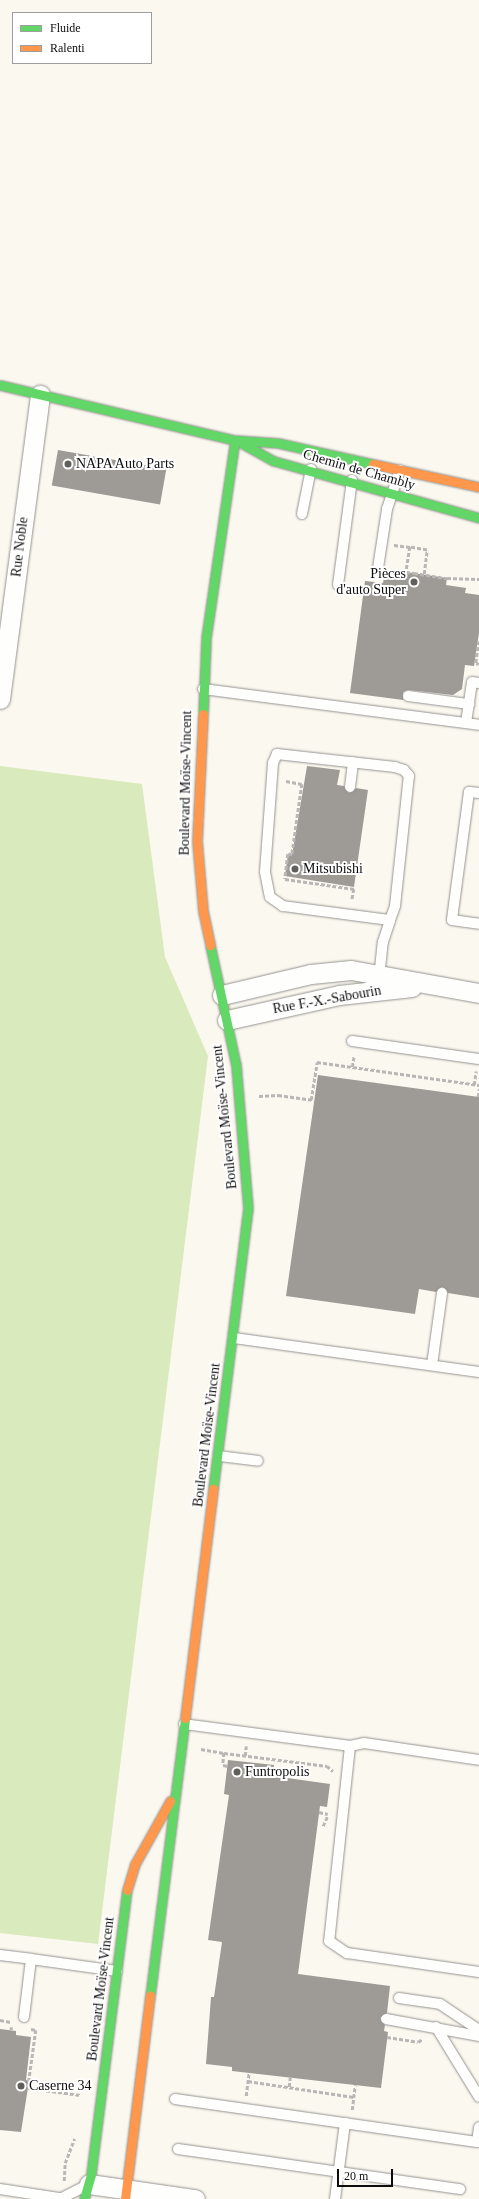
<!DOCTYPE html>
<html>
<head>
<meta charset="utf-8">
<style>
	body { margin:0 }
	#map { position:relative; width:479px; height:2199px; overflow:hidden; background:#fbf8f0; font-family:Georgia,serif }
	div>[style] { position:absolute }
	.forest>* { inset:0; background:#d9eabc }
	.building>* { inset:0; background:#9e9a96; transform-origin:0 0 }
	.path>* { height:2.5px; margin-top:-1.25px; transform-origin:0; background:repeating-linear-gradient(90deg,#b8b7b6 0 4px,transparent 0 6px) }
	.roads { filter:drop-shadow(0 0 1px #94938f) drop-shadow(0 0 1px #94938f) }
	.lane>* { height:10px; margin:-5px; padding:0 5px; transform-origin:5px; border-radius:5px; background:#fefefd }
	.street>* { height:19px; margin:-9.5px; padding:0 9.5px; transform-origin:9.5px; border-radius:9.5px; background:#fefefd }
	.fast>* { height:9px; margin:-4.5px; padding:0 4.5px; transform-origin:4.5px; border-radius:4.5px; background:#63d668 }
	.slow>* { height:9px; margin:-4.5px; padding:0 4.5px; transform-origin:4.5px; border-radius:4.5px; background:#ff974d }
	.dots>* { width:11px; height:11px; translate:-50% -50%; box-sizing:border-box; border:2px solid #fff; border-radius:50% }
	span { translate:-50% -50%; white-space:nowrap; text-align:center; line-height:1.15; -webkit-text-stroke:4px #fff; paint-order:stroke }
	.poi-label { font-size:14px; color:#0d0d0d }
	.left { translate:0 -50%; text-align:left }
	.right { translate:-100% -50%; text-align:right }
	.street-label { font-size:14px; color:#0d0d0d }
	.legend { position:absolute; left:12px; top:12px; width:140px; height:52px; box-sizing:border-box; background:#fff; border:1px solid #9e9e9e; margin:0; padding:5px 7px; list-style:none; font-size:12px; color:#0d0d0d }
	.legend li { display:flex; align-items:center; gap:8px; height:20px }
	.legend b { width:20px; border:1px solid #9e9e9e }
	.scale { position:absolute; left:337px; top:2169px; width:56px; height:18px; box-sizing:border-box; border:2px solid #0d0d0d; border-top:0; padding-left:5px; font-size:12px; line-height:14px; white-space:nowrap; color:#0d0d0d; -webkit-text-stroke:3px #fff; paint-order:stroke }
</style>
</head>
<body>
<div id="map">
	<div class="forest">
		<i style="clip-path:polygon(0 766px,142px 784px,165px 957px,208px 1056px,98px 1944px,0 1933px)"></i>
	</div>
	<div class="building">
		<i style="left:58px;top:450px;width:110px;height:36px;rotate:10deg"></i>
		<i style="clip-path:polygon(406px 572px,447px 578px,446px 585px,466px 588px,465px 593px,479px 595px,479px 633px,474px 666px,465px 665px,462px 689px,453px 695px,408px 690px,403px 692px,403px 700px,350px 693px,365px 581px,383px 583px,384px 577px,405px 580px)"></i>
		<i style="clip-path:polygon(307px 766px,340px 770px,337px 785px,344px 786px,349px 793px,356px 788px,368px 790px,354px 887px,285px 876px,288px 854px,292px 855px)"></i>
		<i style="clip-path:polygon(318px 1075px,479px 1097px,479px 1298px,448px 1293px,442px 1287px,436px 1292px,419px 1289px,415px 1314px,286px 1296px)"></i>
		<i style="clip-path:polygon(228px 1760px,274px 1765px,273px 1776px,330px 1784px,327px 1807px,320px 1806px,298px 1974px,390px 1986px,387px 2013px,380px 2018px,385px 2025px,384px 2031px,388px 2032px,381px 2088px,232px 2071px,232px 2067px,206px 2064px,211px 1997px,214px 1997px,222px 1942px,208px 1940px,229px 1795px,224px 1794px)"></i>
		<i style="clip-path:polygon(0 2029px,16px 2031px,16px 2035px,31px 2037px,26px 2080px,29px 2081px,21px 2132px,0 2130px)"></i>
	</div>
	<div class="path">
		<i style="left:394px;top:545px;width:16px;rotate:7deg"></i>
		<i style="left:391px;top:570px;width:15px;rotate:8deg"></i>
		<i style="left:424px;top:574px;width:24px;rotate:-83deg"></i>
		<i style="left:427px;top:550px;width:17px;rotate:-170deg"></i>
		<i style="left:410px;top:547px;width:25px;rotate:99deg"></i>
		<i style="left:406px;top:572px;width:8px;rotate:7deg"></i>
		<i style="left:414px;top:573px;width:33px;rotate:9deg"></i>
		<i style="left:447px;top:578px;width:32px;rotate:2deg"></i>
		<i style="left:479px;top:641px;width:22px;rotate:98deg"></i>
		<i style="left:476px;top:663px;width:3px;rotate:18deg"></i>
		<i style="left:286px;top:781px;width:16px;rotate:11deg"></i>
		<i style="left:302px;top:784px;width:72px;rotate:98deg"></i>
		<i style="left:292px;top:855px;width:4px;rotate:-166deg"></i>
		<i style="left:288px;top:854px;width:25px;rotate:97deg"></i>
		<i style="left:285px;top:879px;width:70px;rotate:8.2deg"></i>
		<i style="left:354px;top:889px;width:11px;rotate:100deg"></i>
		<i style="left:352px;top:1067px;width:11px;rotate:-80deg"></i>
		<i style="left:474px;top:1085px;width:14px;rotate:-82deg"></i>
		<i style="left:259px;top:1096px;width:19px;rotate:-3deg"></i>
		<i style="left:278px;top:1095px;width:36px;rotate:8deg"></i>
		<i style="left:478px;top:1097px;width:8px;rotate:-83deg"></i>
		<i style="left:311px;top:1100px;width:38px;rotate:-81deg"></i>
		<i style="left:317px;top:1062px;width:164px;rotate:8.1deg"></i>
		<i style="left:201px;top:1749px;width:23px;rotate:10deg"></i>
		<i style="left:224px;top:1753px;width:12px;rotate:95deg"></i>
		<i style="left:223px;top:1765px;width:5px;rotate:11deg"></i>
		<i style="left:224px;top:1753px;width:104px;rotate:7.2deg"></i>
		<i style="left:327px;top:1766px;width:8px;rotate:40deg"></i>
		<i style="left:245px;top:1756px;width:10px;rotate:-84deg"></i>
		<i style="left:319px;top:1812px;width:9px;rotate:13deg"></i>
		<i style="left:323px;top:1826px;width:10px;rotate:-66deg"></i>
		<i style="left:0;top:2020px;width:11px;rotate:10deg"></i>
		<i style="left:31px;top:2029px;width:5px;rotate:11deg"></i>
		<i style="left:36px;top:2030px;width:59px;rotate:97.9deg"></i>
		<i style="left:28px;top:2088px;width:53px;rotate:7.5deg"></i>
		<i style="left:11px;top:2030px;width:3px;rotate:-90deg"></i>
		<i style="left:387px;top:2037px;width:31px;rotate:9deg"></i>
		<i style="left:418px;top:2042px;width:5px;rotate:-37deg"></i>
		<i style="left:248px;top:2081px;width:107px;rotate:8.6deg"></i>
		<i style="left:289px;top:2087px;width:10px;rotate:-84deg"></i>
		<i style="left:246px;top:2096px;width:23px;rotate:-83deg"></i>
		<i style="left:352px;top:2110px;width:25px;rotate:-83deg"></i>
		<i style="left:64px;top:2181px;width:18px;rotate:-87deg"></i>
		<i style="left:65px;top:2163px;width:26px;rotate:-69deg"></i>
	</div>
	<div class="roads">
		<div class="lane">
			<i style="left:302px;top:514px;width:46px;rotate:-78.7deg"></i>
			<i style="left:378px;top:568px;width:60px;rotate:-81.3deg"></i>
			<i style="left:387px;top:509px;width:41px;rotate:-71.6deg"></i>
			<i style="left:338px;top:585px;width:106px;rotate:-82.4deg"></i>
			<i style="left:203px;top:689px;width:278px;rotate:7.4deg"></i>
			<i style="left:408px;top:696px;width:62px;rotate:7.5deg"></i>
			<i style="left:466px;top:723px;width:41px;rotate:-81.7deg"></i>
			<i style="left:472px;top:682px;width:7px;rotate:8deg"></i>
			<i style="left:350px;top:787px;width:25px;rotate:-83deg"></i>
			<i style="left:479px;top:793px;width:10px;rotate:-174deg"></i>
			<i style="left:469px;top:792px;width:129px;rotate:97.6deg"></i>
			<i style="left:452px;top:920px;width:27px;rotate:8deg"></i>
			<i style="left:379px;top:978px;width:36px;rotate:-84deg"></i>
			<i style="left:383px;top:942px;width:23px;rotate:-72deg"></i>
			<i style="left:390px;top:920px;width:15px;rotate:-70deg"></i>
			<i style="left:395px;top:906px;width:131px;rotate:-83.9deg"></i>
			<i style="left:409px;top:776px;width:8px;rotate:-130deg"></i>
			<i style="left:404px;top:770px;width:9px;rotate:-162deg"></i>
			<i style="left:395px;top:767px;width:119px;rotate:-173.7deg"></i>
			<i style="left:277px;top:754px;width:10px;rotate:114deg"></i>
			<i style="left:273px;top:763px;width:109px;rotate:94.2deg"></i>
			<i style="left:265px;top:872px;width:25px;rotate:79deg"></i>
			<i style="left:270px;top:897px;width:16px;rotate:35deg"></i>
			<i style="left:283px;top:906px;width:108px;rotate:7.5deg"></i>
			<i style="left:352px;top:1041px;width:128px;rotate:8.1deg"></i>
			<i style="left:234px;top:1338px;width:247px;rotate:7.9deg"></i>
			<i style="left:432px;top:1365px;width:73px;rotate:-82.1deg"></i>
			<i style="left:219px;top:1456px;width:39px;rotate:7deg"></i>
			<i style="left:184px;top:1724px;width:167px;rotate:7.5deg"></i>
			<i style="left:350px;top:1746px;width:196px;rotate:96.1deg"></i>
			<i style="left:329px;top:1941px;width:22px;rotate:34deg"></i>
			<i style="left:347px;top:1953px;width:133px;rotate:8.2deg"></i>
			<i style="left:350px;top:1746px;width:14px;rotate:-12deg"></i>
			<i style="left:364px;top:1743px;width:116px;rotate:8.4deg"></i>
			<i style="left:0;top:1955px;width:31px;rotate:7deg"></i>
			<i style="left:399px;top:1998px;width:41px;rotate:8.3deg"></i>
			<i style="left:440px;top:2004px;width:47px;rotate:33.7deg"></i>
			<i style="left:24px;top:2017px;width:58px;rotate:-83.1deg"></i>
			<i style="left:31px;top:1959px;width:87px;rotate:7.9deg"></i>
			<i style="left:386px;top:2019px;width:95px;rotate:10.4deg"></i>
			<i style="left:436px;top:2027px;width:82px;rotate:58.4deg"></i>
			<i style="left:175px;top:2099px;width:305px;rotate:8.1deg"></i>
			<i style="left:477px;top:2142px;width:15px;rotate:-82deg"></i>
			<i style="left:178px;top:2149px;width:285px;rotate:8.1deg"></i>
			<i style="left:0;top:2189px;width:66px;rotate:8.7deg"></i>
			<i style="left:62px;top:2198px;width:28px;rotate:-27deg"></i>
			<i style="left:335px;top:2199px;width:77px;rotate:-82.5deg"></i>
		</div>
		<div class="street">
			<i style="left:0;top:699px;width:307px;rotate:-82.5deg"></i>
			<i style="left:222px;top:995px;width:91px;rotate:-13.3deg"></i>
			<i style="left:311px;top:974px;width:40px;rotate:-5.7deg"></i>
			<i style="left:351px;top:970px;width:130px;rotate:10.2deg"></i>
			<i style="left:227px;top:1020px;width:115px;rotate:-12.6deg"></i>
			<i style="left:339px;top:995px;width:73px;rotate:-6.3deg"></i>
			<i style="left:89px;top:2184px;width:107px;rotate:8.1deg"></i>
		</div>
		<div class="fast">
			<i style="left:0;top:385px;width:241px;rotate:13.2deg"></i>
			<i style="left:235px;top:440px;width:43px;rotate:4deg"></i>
			<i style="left:278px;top:443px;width:97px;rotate:12.5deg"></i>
			<i style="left:243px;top:444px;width:35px;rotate:29deg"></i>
			<i style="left:274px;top:461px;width:213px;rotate:15.5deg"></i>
			<i style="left:203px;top:714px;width:76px;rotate:-87.7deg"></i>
			<i style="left:206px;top:638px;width:200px;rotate:-81.7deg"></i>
			<i style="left:210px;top:945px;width:123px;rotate:77.8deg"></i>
			<i style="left:236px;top:1065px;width:144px;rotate:85.2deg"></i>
			<i style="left:248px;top:1208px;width:283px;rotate:97.1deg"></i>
			<i style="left:150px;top:1996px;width:280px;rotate:-82.8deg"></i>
			<i style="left:84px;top:2199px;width:26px;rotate:-74deg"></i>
			<i style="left:91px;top:2174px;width:286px;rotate:-82.8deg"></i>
		</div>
		<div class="slow">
			<i style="left:373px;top:464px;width:108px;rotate:12.2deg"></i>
			<i style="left:203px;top:714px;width:127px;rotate:92.7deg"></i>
			<i style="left:197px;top:841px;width:70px;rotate:85.1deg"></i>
			<i style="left:203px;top:911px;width:35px;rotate:78deg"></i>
			<i style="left:185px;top:1718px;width:231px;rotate:-83deg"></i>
			<i style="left:127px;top:1890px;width:27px;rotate:-73deg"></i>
			<i style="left:135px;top:1864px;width:72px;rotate:-60.9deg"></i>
			<i style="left:125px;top:2199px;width:205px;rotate:-83deg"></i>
		</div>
	</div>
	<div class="dots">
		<i style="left:68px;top:464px;background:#605f5c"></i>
		<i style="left:414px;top:582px;background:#605f5c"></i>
		<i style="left:295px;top:869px;background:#605f5c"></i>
		<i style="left:237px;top:1772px;background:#605f5c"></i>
		<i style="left:21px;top:2086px;background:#605f5c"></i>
	</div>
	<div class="poi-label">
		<span class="left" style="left:76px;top:464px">NAPA Auto Parts</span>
		<span class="right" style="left:406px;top:582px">Pièces<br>d'auto Super</span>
		<span class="left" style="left:303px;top:869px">Mitsubishi</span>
		<span class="left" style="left:245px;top:1772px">Funtropolis</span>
		<span class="left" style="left:29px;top:2086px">Caserne 34</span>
	</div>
	<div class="street-label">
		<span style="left:359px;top:470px;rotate:16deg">Chemin de Chambly</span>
		<span style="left:20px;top:547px;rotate:-83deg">Rue Noble</span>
		<span style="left:186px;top:783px;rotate:-89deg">Boulevard Moïse-Vincent</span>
		<span style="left:327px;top:1000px;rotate:-10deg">Rue F.-X.-Sabourin</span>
		<span style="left:225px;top:1117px;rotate:-96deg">Boulevard Moïse-Vincent</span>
		<span style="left:207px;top:1435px;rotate:-83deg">Boulevard Moïse-Vincent</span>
		<span style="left:101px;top:1989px;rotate:-83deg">Boulevard Moïse-Vincent</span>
	</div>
	<ul class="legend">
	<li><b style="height:5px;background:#63d668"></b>Fluide</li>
	<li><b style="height:5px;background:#ff974d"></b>Ralenti</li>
	</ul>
	<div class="scale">20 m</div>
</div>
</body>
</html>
